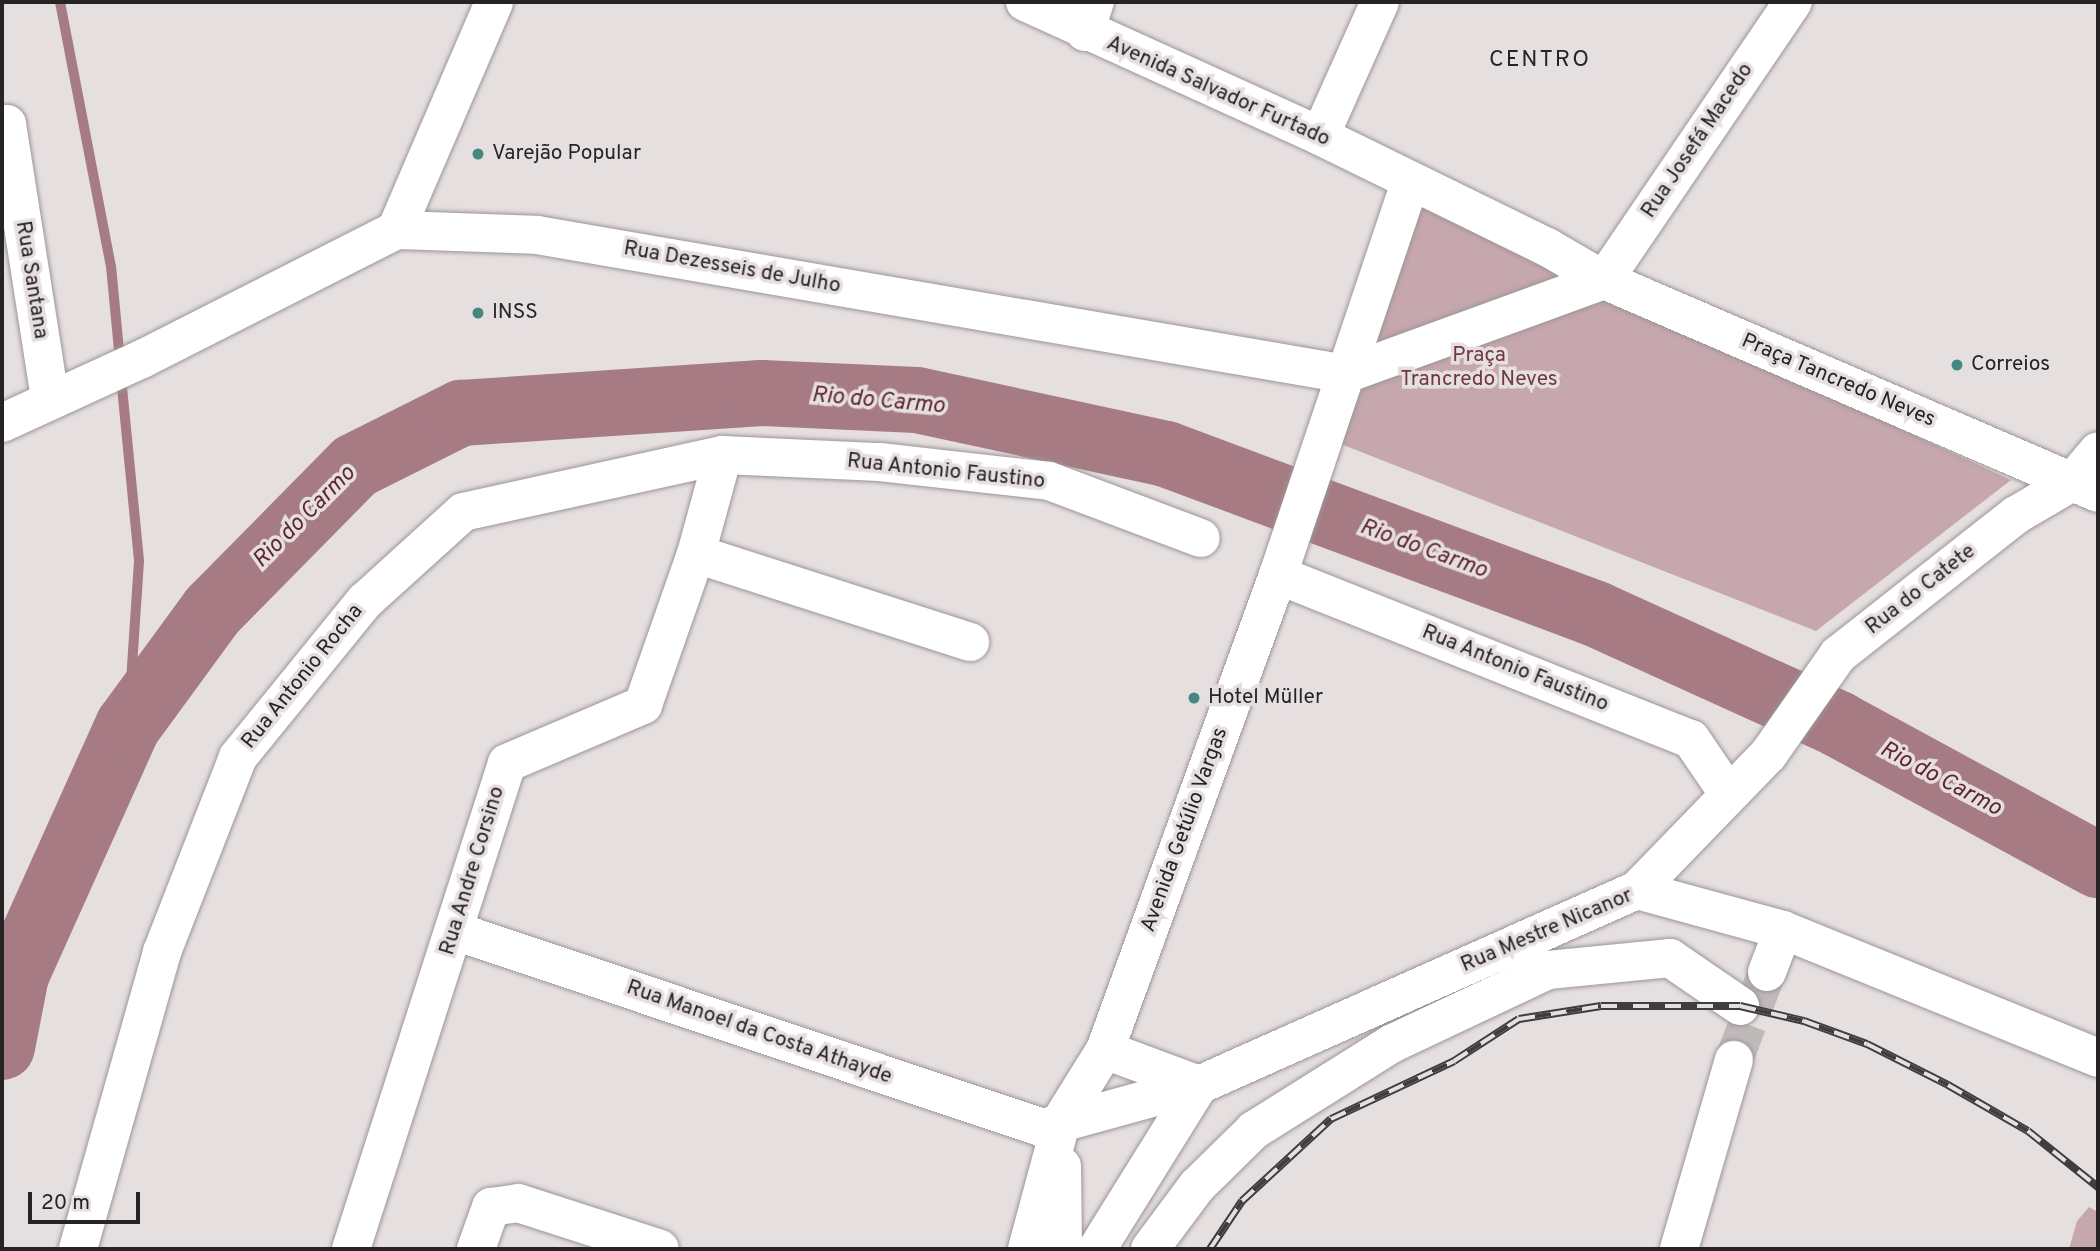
<!DOCTYPE html>
<html>
<head>
<meta charset="utf-8">
<style>
	body { margin:0 }
	#map { position:relative; width:2100px; height:1251px; overflow:hidden; background:#e6dfe0; font-family:Overpass,sans-serif }
	div>[style] { position:absolute }
	.green>* { inset:0; background:#c5a7ad }
	.stream>* { height:10px; margin:-5px; padding:0 5px; transform-origin:5px; border-radius:5px; background:#a67b84 }
	.river>* { height:66px; margin:-33px; padding:0 33px; transform-origin:33px; border-radius:33px; background:#a67b84 }
	.minor-tunnel>* { height:38px; margin-top:-19px; transform-origin:0; background:repeating-linear-gradient(90deg,#c0b9ba 0 38px,transparent 0 57px) }
	.roads { filter:drop-shadow(0 0 2px #9c9596) drop-shadow(0 0 2px #9c9596) }
	.minor>* { height:38px; margin:-19px; padding:0 19px; transform-origin:19px; border-radius:19px; background:#fff }
	.rail>* { height:8px; margin-top:-4px; transform-origin:0; background:repeating-linear-gradient(90deg,#e6dfe0 0 16px,#403d3e 0 32px); box-sizing:border-box; border-block:2px solid #403d3e }
	.dots>* { width:19px; height:19px; translate:-50% -50%; box-sizing:border-box; border:4px solid #e6dfe0; border-radius:50% }
	span { translate:-50% -50%; white-space:nowrap; text-align:center; line-height:1.15; -webkit-text-stroke:7px #e6dfe0; paint-order:stroke }
	.street-label { font-size:21px; color:#262324 }
	.poi-label { font-size:21px; color:#262324 }
	.left { translate:0 -50%; text-align:left }
	.park-label { font-size:21px; color:#713646 }
	.neighbourhood-label { font-size:23px; color:#262324; letter-spacing:2px }
	.water-label { font-size:23px; color:#5e2535; font-style:italic }
	.frame { position:absolute; inset:0; border:4px solid #262324; pointer-events:none }
	.scale { position:absolute; left:28px; top:1192px; width:112px; height:32px; box-sizing:border-box; border:4px solid #262324; border-top:0; padding-left:9px; font-size:21px; line-height:24px; white-space:nowrap; color:#262324; -webkit-text-stroke:5px #e6dfe0; paint-order:stroke }
</style>
</head>
<body>
<div id="map">
	<div class="green">
		<i style="clip-path:polygon(1408px 201px,2011px 480px,1816px 631px,1323px 437px)"></i>
		<i style="clip-path:polygon(2089px 1207px,2098px 1212px,2098px 1249px,2069px 1249px,2077px 1221px)"></i>
	</div>
	<div class="stream">
		<i style="left:60px;top:2px;width:269px;rotate:79.1deg"></i>
		<i style="left:111px;top:266px;width:95px;rotate:84.6deg"></i>
		<i style="left:121px;top:377px;width:185px;rotate:84.4deg"></i>
		<i style="left:139px;top:561px;width:165px;rotate:93.8deg"></i>
	</div>
	<div class="river">
		<i style="left:2px;top:1047px;width:73px;rotate:-79deg"></i>
		<i style="left:16px;top:975px;width:273px;rotate:-65.8deg"></i>
		<i style="left:128px;top:726px;width:144px;rotate:-53.8deg"></i>
		<i style="left:213px;top:610px;width:202px;rotate:-45.4deg"></i>
		<i style="left:355px;top:466px;width:119px;rotate:-26.6deg"></i>
		<i style="left:461px;top:413px;width:301px;rotate:-3.8deg"></i>
		<i style="left:761px;top:393px;width:156px;rotate:2.6deg"></i>
		<i style="left:917px;top:400px;width:255px;rotate:12.2deg"></i>
		<i style="left:1166px;top:454px;width:459px;rotate:20.4deg"></i>
		<i style="left:1596px;top:614px;width:266px;rotate:24.4deg"></i>
		<i style="left:1838px;top:724px;width:296px;rotate:28.5deg"></i>
	</div>
	<div class="minor-tunnel">
		<i style="left:1734px;top:1060px;width:94px;rotate:-69.4deg"></i>
	</div>
	<div class="roads">
		<div class="minor">
			<i style="left:1025px;top:2px;width:324px;rotate:24.4deg"></i>
			<i style="left:1320px;top:136px;width:253px;rotate:26.1deg"></i>
			<i style="left:1547px;top:247px;width:66px;rotate:30.1deg"></i>
			<i style="left:1604px;top:280px;width:538px;rotate:23.32deg"></i>
			<i style="left:1085px;top:32px;width:32px;rotate:-72deg"></i>
			<i style="left:2px;top:125px;width:5px;rotate:-11deg"></i>
			<i style="left:7px;top:124px;width:279px;rotate:81.1deg"></i>
			<i style="left:1320px;top:136px;width:147px;rotate:-65.9deg"></i>
			<i style="left:396px;top:230px;width:248px;rotate:-66.7deg"></i>
			<i style="left:1604px;top:280px;width:336px;rotate:-55.8deg"></i>
			<i style="left:2px;top:423px;width:154px;rotate:-24.6deg"></i>
			<i style="left:142px;top:359px;width:285px;rotate:-26.9deg"></i>
			<i style="left:396px;top:230px;width:141px;rotate:2deg"></i>
			<i style="left:537px;top:235px;width:821px;rotate:9.75deg"></i>
			<i style="left:1346px;top:374px;width:275px;rotate:-20deg"></i>
			<i style="left:696px;top:554px;width:288px;rotate:17.8deg"></i>
			<i style="left:1278px;top:575px;width:444px;rotate:21.7deg"></i>
			<i style="left:1691px;top:739px;width:64px;rotate:55.8deg"></i>
			<i style="left:1637px;top:890px;width:188px;rotate:-45.9deg"></i>
			<i style="left:1768px;top:755px;width:122px;rotate:-55deg"></i>
			<i style="left:1838px;top:655px;width:226px;rotate:-38.2deg"></i>
			<i style="left:2016px;top:515px;width:65px;rotate:-30.5deg"></i>
			<i style="left:2072px;top:482px;width:40px;rotate:-50deg"></i>
			<i style="left:455px;top:931px;width:620px;rotate:18.52deg"></i>
			<i style="left:1043px;top:1128px;width:162px;rotate:-15.4deg"></i>
			<i style="left:1199px;top:1085px;width:479px;rotate:-24deg"></i>
			<i style="left:1637px;top:890px;width:151px;rotate:15.3deg"></i>
			<i style="left:1783px;top:930px;width:340px;rotate:22.1deg"></i>
			<i style="left:1767px;top:972px;width:45px;rotate:-69.1deg"></i>
			<i style="left:1105px;top:1050px;width:100px;rotate:20.4deg"></i>
			<i style="left:1062px;top:1166px;width:83px;rotate:89.3deg"></i>
			<i style="left:78px;top:1249px;width:309px;rotate:-74.2deg"></i>
			<i style="left:162px;top:952px;width:209px;rotate:-68.7deg"></i>
			<i style="left:238px;top:757px;width:201px;rotate:-50.9deg"></i>
			<i style="left:365px;top:601px;width:132px;rotate:-42.2deg"></i>
			<i style="left:463px;top:512px;width:266px;rotate:-12.4deg"></i>
			<i style="left:723px;top:455px;width:157px;rotate:2.6deg"></i>
			<i style="left:880px;top:462px;width:170px;rotate:6.4deg"></i>
			<i style="left:1049px;top:481px;width:162px;rotate:20.6deg"></i>
			<i style="left:351px;top:1249px;width:510px;rotate:-72.2deg"></i>
			<i style="left:507px;top:763px;width:148px;rotate:-23.1deg"></i>
			<i style="left:643px;top:705px;width:160px;rotate:-70.7deg"></i>
			<i style="left:696px;top:554px;width:103px;rotate:-74.7deg"></i>
			<i style="left:476px;top:1249px;width:45px;rotate:-70.3deg"></i>
			<i style="left:491px;top:1207px;width:27px;rotate:-8deg"></i>
			<i style="left:518px;top:1203px;width:149px;rotate:17.9deg"></i>
			<i style="left:1027px;top:1249px;width:135px;rotate:-74.9deg"></i>
			<i style="left:1062px;top:1119px;width:81px;rotate:-58.1deg"></i>
			<i style="left:1105px;top:1050px;width:506px;rotate:-69.99deg"></i>
			<i style="left:1278px;top:575px;width:415px;rotate:-71.4deg"></i>
			<i style="left:1097px;top:1249px;width:193px;rotate:-58.1deg"></i>
			<i style="left:1150px;top:1249px;width:79px;rotate:-53.3deg"></i>
			<i style="left:1197px;top:1186px;width:80px;rotate:-44.5deg"></i>
			<i style="left:1254px;top:1130px;width:162px;rotate:-32.1deg"></i>
			<i style="left:1391px;top:1044px;width:174px;rotate:-25.2deg"></i>
			<i style="left:1548px;top:970px;width:123px;rotate:-5.6deg"></i>
			<i style="left:1670px;top:958px;width:85px;rotate:34.4deg"></i>
			<i style="left:1679px;top:1249px;width:197px;rotate:-73.8deg"></i>
		</div>
	</div>
	<div class="rail">
		<i style="left:1210px;top:1249px;width:58px;rotate:-56.3deg"></i>
		<i style="left:1242px;top:1201px;width:121px;rotate:-42.7deg"></i>
		<i style="left:1331px;top:1119px;width:136px;rotate:-25.2deg"></i>
		<i style="left:1454px;top:1061px;width:77px;rotate:-32.9deg"></i>
		<i style="left:1519px;top:1019px;width:83px;rotate:-9deg"></i>
		<i style="left:1601px;top:1006px;width:139px"></i>
		<i style="left:1740px;top:1006px;width:66px;rotate:13.2deg"></i>
		<i style="left:1804px;top:1021px;width:67px;rotate:20.1deg"></i>
		<i style="left:1867px;top:1044px;width:91px;rotate:26.8deg"></i>
		<i style="left:1948px;top:1085px;width:92px;rotate:29.9deg"></i>
		<i style="left:2028px;top:1131px;width:90px;rotate:38.7deg"></i>
	</div>
	<div class="dots">
		<i style="left:478px;top:154px;background:#448980"></i>
		<i style="left:478px;top:313px;background:#448980"></i>
		<i style="left:1957px;top:365px;background:#448980"></i>
		<i style="left:1194px;top:698px;background:#448980"></i>
	</div>
	<div class="street-label">
		<span style="left:1218px;top:92px;rotate:24deg">Avenida Salvador Furtado</span>
		<span style="left:1698px;top:141px;rotate:-56deg">Rua Josefá Macedo</span>
		<span style="left:732px;top:268px;rotate:10deg">Rua Dezesseis de Julho</span>
		<span style="left:31px;top:280px;rotate:81deg">Rua Santana</span>
		<span style="left:1838px;top:381px;rotate:23deg">Praça Tancredo Neves</span>
		<span style="left:946px;top:472px;rotate:6deg">Rua Antonio Faustino</span>
		<span style="left:1921px;top:590px;rotate:-38deg">Rua do Catete</span>
		<span style="left:1515px;top:669px;rotate:22deg">Rua Antonio Faustino</span>
		<span style="left:303px;top:677px;rotate:-51deg">Rua Antonio Rocha</span>
		<span style="left:1185px;top:830px;rotate:-70deg">Avenida Getúlio Vargas</span>
		<span style="left:473px;top:871px;rotate:-73deg">Rua Andre Corsino</span>
		<span style="left:1547px;top:931px;rotate:-23deg">Rua Mestre Nicanor</span>
		<span style="left:759px;top:1033px;rotate:19deg">Rua Manoel da Costa Athayde</span>
	</div>
	<div class="poi-label">
		<span class="left" style="left:492px;top:154px">Varejão Popular</span>
		<span class="left" style="left:492px;top:313px">INSS</span>
		<span class="left" style="left:1971px;top:365px">Correios</span>
		<span class="left" style="left:1208px;top:698px">Hotel Müller</span>
	</div>
	<div class="park-label">
		<span style="left:1479px;top:368px">Praça<br>Trancredo Neves</span>
	</div>
	<div class="neighbourhood-label">
		<span style="left:1540px;top:61px">CENTRO</span>
	</div>
	<div class="water-label">
		<span style="left:878px;top:402px;rotate:5deg">Rio do Carmo</span>
		<span style="left:305px;top:518px;rotate:-45deg">Rio do Carmo</span>
		<span style="left:1423px;top:550px;rotate:20deg">Rio do Carmo</span>
		<span style="left:1940px;top:780px;rotate:28deg">Rio do Carmo</span>
	</div>
	<div class="frame"></div>
	<div class="scale">20 m</div>
</div>
</body>
</html>
